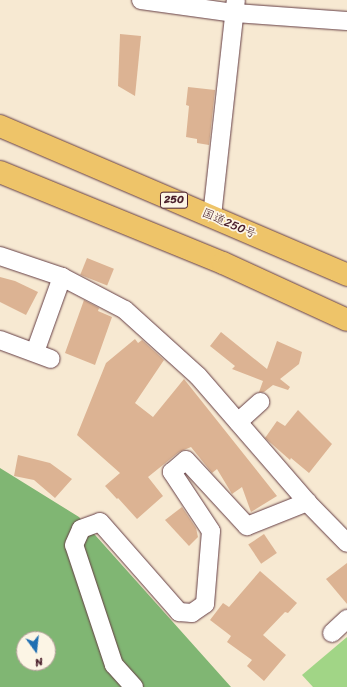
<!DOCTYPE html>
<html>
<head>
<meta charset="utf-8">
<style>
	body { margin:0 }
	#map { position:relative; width:347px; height:687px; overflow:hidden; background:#f7e9d2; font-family:Sriracha,"Klee One",sans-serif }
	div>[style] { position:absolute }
	.green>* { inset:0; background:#a1d586 }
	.forest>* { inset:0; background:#80b673 }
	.building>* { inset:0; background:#dcb393; transform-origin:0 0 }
	.roads { filter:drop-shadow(0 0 1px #643d44) drop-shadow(0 0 1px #643d44) }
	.street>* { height:18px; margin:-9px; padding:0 9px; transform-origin:9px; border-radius:9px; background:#fff }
	.highway>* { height:22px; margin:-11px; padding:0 11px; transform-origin:11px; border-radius:11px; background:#eec469 }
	span { translate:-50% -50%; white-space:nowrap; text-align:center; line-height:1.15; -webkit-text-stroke:3.5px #fcf5e5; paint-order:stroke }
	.shield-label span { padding:1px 3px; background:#fcf5e5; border:1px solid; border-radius:3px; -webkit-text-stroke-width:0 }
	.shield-label { font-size:11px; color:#4a1f2b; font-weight:700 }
	.street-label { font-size:12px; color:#4a1f2b }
	.north { position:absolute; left:16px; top:631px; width:40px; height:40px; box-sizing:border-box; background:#fcf5e5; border:1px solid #b59f9b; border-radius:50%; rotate:165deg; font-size:11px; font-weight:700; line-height:16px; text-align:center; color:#4a1f2b }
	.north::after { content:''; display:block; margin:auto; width:14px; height:18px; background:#1f6fb2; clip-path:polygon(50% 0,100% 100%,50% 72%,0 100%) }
</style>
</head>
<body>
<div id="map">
	<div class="green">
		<i style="clip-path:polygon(347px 637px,347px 687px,313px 687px,302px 675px)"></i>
	</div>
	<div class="forest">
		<i style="clip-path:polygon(evenodd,0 468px,79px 517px,231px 687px,0 687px,0 468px,24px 639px,48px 639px,48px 663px,24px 663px,24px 639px)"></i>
	</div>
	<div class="building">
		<i style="clip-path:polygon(120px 34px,141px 36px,135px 96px,118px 86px)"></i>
		<i style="clip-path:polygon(188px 87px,215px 90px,209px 145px,197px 143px,197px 139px,186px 137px,189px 106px,186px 105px)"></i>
		<i style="left:87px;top:258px;width:29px;height:18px;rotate:22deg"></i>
		<i style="clip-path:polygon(0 277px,15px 281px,38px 292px,26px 315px,0 302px)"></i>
		<i style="clip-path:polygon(84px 300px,99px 308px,98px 311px,112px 317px,95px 365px,65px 353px)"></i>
		<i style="clip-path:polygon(221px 332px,267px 369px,277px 341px,302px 352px,299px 364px,280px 379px,290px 387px,288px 390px,273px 385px,264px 392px,259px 392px,263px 381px,232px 369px,235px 366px,210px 346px)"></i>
		<i style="clip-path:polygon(135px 339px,138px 343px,142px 340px,164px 360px,135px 403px,153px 417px,184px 379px,277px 496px,251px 512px,242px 487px,232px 494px,217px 469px,212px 473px,191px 447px,179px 452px,148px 477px,163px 496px,137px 519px,118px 498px,117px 499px,105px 486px,120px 473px,77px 435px,106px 363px)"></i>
		<i style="clip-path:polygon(298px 410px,332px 444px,309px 473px,291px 458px,290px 460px,265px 438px,277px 421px,285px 426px)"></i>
		<i style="clip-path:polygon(18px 455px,50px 463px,72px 479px,55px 498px,34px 480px,14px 476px)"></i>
		<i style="clip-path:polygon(182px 507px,196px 528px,198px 537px,189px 546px,165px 520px)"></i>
		<i style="left:264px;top:534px;width:23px;height:19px;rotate:56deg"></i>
		<i style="clip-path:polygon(347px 563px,347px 604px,326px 579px)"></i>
		<i style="clip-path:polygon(260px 571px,297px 603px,288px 613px,285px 612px,263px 635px,286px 655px,264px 681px,247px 666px,252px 660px,227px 642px,231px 636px,210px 620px,223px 603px,229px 607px)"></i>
	</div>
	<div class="roads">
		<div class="street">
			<i style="left:141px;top:0;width:95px;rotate:7.9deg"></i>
			<i style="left:235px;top:13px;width:112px;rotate:4.1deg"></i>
			<i style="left:212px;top:216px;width:217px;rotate:-83.7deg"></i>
			<i style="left:0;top:256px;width:65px;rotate:18.7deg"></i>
			<i style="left:62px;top:277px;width:71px;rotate:27.6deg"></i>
			<i style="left:125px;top:310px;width:98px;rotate:42.1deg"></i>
			<i style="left:198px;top:376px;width:167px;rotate:49.1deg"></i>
			<i style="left:307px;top:502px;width:57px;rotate:45.7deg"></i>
			<i style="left:0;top:340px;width:54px;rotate:20.4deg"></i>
			<i style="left:35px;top:352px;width:80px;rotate:-70.2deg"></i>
			<i style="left:238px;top:422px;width:30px;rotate:-42deg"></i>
			<i style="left:332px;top:633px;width:21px;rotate:-43deg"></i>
			<i style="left:134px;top:687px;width:30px;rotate:-132deg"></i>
			<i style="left:114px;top:665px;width:126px;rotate:-108.4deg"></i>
			<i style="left:74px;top:545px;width:17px;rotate:-66deg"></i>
			<i style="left:81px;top:529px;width:20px;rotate:-20deg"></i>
			<i style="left:100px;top:522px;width:120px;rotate:48.7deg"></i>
			<i style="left:179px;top:612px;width:13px;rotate:4deg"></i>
			<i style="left:192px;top:613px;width:16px;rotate:-35deg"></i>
			<i style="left:205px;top:604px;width:73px;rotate:-85.3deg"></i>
			<i style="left:211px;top:531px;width:71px;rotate:-123.5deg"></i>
			<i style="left:172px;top:472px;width:18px;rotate:-41deg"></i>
			<i style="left:186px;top:460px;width:90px;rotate:47.3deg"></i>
			<i style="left:247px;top:526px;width:65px;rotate:-21.8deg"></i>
		</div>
		<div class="highway">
			<i style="left:0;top:126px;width:378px;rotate:23.2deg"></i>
			<i style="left:0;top:172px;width:241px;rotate:22.2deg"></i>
			<i style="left:223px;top:263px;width:136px;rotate:24.7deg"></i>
		</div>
	</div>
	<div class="shield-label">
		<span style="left:174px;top:200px">250</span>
	</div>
	<div class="street-label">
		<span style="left:229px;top:224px;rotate:23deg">国道250号</span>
	</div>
	<div class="north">N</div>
</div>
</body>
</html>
